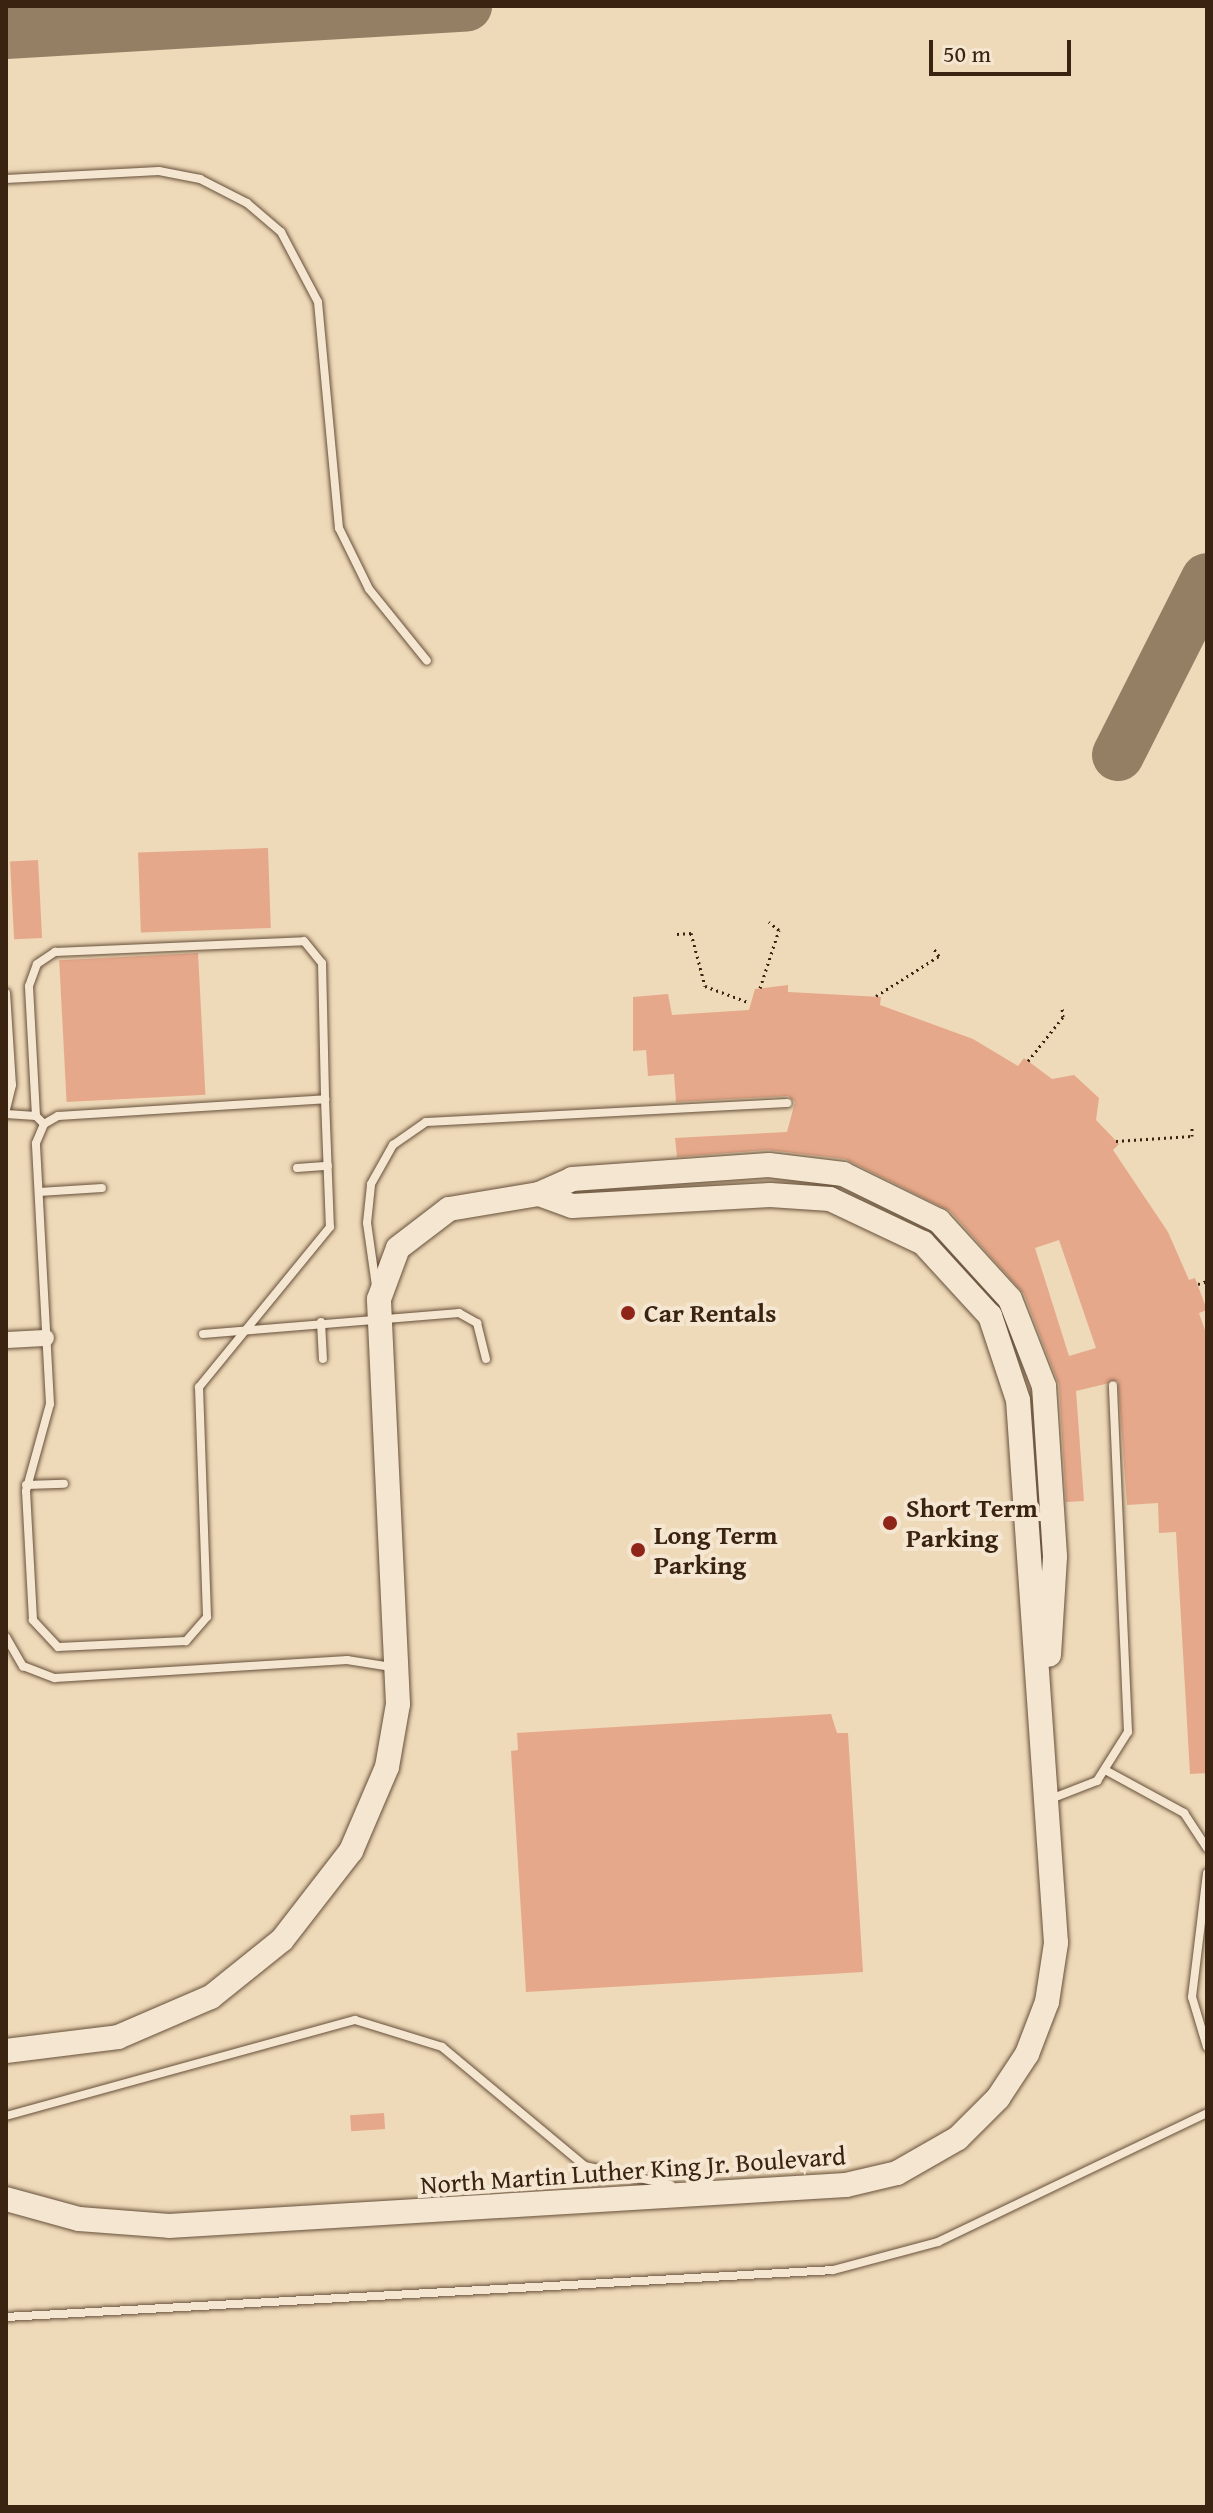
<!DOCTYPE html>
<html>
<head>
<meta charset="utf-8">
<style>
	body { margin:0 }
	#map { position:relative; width:1213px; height:2513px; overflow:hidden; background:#eed9b8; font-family:"Gentium Book Plus",serif }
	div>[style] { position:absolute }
	.taxiway>* { height:52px; margin:-26px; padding:0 26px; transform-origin:26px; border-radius:26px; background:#947e64 }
	.building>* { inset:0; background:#e6a88a; transform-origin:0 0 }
	.path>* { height:3px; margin-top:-1.5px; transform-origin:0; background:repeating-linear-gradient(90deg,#3a2310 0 2px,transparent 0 6px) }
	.roads { filter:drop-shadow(0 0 2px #67503a) drop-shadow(0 0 2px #67503a) }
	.lane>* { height:8px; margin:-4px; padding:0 4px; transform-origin:4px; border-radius:4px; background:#f4e6d1 }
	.street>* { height:16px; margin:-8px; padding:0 8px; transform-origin:8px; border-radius:8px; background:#f4e6d1 }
	.secondary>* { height:24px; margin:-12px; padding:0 12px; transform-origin:12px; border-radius:12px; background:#f4e6d1 }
	.dots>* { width:22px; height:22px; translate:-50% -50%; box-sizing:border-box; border:4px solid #f4e6d1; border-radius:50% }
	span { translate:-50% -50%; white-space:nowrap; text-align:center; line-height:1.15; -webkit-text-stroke:8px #f4e6d1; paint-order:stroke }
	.poi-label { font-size:26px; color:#3a2310; font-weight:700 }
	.left { translate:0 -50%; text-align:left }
	.street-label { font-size:26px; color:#3a2310 }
	.frame { position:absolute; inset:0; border:8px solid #3a2310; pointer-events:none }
	.scale { position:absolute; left:929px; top:40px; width:142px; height:36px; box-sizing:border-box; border:4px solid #3a2310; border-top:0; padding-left:10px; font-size:24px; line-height:28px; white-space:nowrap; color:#3a2310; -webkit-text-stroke:6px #f4e6d1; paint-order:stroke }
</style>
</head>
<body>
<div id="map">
	<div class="taxiway">
		<i style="left:6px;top:33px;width:461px;rotate:-3.4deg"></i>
		<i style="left:1118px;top:755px;width:197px;rotate:-63.2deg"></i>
	</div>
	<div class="building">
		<i style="left:268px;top:848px;width:80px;height:130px;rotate:88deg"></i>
		<i style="left:38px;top:860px;width:78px;height:28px;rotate:87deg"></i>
		<i style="left:198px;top:953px;width:142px;height:139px;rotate:87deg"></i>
		<i style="clip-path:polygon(evenodd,788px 985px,788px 992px,881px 997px,880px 1005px,973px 1039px,1018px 1066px,1024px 1058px,1052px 1079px,1074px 1075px,1099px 1098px,1096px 1120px,1119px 1144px,1113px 1150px,1168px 1232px,1189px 1280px,1195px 1278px,1207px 1310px,1199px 1313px,1207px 1336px,1207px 1773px,1190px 1774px,1176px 1532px,1159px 1533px,1158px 1503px,1127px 1505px,1118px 1381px,1076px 1391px,1084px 1501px,1066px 1502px,1059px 1385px,1024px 1294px,950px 1211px,845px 1159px,768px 1150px,677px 1157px,675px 1138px,787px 1132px,795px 1102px,788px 1096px,676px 1102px,674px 1074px,648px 1076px,646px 1050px,633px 1051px,633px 997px,668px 994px,672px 1015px,749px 1010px,755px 989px,788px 985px,1059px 1240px,1096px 1348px,1069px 1356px,1035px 1248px,1059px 1240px)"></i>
		<i style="clip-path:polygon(831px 1714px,837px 1733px,848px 1733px,863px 1972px,526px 1992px,511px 1751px,518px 1750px,517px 1733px)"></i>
		<i style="left:384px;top:2113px;width:16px;height:34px;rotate:86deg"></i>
	</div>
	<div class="path">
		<i style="left:677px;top:934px;width:14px;rotate:-4deg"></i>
		<i style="left:691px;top:933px;width:55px;rotate:75.2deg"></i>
		<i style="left:705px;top:986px;width:46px;rotate:20.4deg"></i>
		<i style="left:760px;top:988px;width:61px;rotate:-71.9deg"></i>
		<i style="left:779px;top:930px;width:13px;rotate:-141deg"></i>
		<i style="left:876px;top:996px;width:75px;rotate:-32.4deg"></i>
		<i style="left:939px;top:956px;width:9px;rotate:-126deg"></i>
		<i style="left:1028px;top:1061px;width:56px;rotate:-51.5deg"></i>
		<i style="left:1063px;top:1017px;width:9px;rotate:-96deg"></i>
		<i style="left:1116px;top:1141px;width:76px;rotate:-3.8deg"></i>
		<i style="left:1192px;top:1136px;width:9px;rotate:-90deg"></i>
		<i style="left:1198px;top:1284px;width:9px;rotate:-18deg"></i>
	</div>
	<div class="roads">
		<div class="lane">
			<i style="left:6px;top:179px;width:153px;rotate:-3deg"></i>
			<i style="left:159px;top:171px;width:42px;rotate:11deg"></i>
			<i style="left:200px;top:179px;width:53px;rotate:27.1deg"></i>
			<i style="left:247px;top:203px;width:45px;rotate:40.5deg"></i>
			<i style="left:281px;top:232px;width:79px;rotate:62.1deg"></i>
			<i style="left:318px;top:302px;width:227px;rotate:84.7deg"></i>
			<i style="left:339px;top:528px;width:68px;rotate:63.8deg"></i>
			<i style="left:369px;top:589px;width:92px;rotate:51.1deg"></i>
			<i style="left:6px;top:993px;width:92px;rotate:86.3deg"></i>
			<i style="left:12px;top:1085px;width:25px;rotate:104deg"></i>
			<i style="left:325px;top:1099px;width:128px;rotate:87.8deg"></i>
			<i style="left:330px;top:1227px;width:207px;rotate:129.3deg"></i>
			<i style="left:199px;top:1387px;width:230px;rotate:88deg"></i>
			<i style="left:207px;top:1617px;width:32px;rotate:131deg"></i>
			<i style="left:186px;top:1641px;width:128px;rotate:177.3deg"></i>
			<i style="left:58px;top:1647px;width:37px;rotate:-133deg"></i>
			<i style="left:33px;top:1620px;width:129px;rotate:-93.1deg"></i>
			<i style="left:26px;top:1491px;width:90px;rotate:-74.6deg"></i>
			<i style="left:50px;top:1404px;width:261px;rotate:-93.1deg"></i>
			<i style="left:36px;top:1143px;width:21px;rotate:-67deg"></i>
			<i style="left:44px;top:1124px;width:16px;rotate:-30deg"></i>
			<i style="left:58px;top:1116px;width:268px;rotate:-3.6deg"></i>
			<i style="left:6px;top:1114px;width:30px;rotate:4deg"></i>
			<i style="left:44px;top:1124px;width:11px;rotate:-135deg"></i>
			<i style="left:36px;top:1116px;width:130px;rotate:-93.1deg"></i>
			<i style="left:29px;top:986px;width:23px;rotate:-70deg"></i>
			<i style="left:37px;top:964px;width:22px;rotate:-34deg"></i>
			<i style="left:55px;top:952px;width:249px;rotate:-2.5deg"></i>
			<i style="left:304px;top:941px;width:28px;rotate:51deg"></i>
			<i style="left:322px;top:963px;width:136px;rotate:88.7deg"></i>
			<i style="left:297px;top:1168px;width:31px;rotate:-4deg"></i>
			<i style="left:39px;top:1192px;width:63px;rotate:-3.6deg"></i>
			<i style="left:376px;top:1286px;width:64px;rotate:-98.1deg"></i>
			<i style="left:367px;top:1223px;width:39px;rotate:-84deg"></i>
			<i style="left:371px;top:1184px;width:45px;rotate:-60.6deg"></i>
			<i style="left:393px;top:1145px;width:40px;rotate:-34.9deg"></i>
			<i style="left:426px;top:1122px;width:362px;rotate:-3deg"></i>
			<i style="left:321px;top:1322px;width:37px;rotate:87deg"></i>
			<i style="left:203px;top:1334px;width:257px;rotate:-4.7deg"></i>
			<i style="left:459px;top:1313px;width:21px;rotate:29deg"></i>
			<i style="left:477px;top:1323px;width:37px;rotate:76deg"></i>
			<i style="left:26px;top:1485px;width:38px;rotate:-2deg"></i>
			<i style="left:6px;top:1637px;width:34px;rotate:60deg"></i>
			<i style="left:23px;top:1666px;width:34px;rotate:21deg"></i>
			<i style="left:55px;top:1678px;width:293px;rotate:-3.5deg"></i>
			<i style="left:347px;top:1660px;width:45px;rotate:9deg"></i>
			<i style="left:1107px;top:1771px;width:88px;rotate:28.6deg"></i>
			<i style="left:1184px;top:1813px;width:42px;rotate:56.7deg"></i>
			<i style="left:1048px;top:1800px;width:53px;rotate:-21.2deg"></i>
			<i style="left:1097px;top:1781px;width:58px;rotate:-57.7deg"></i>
			<i style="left:1128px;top:1732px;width:347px;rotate:-92.5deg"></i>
			<i style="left:1207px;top:1873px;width:125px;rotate:96.9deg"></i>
			<i style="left:1192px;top:1997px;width:52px;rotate:73.3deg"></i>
			<i style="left:6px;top:2116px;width:362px;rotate:-15.4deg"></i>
			<i style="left:355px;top:2020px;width:91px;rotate:17.2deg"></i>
			<i style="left:442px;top:2047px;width:186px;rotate:39.8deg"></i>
			<i style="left:585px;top:2166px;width:88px;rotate:12.5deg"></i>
			<i style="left:6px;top:2317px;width:828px;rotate:-3.25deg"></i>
			<i style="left:833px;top:2270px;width:109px;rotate:-14.9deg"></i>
			<i style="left:938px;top:2242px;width:298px;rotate:-25.6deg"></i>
		</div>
		<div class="street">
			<i style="left:6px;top:1340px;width:40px;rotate:-2.9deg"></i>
		</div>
		<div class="secondary">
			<i style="left:6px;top:2051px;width:113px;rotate:-7.1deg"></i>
			<i style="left:118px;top:2037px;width:101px;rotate:-23.3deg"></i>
			<i style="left:211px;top:1997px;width:91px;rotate:-38.8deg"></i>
			<i style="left:282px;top:1940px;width:113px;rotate:-52.2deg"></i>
			<i style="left:351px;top:1851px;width:91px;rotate:-66.8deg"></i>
			<i style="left:387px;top:1767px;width:64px;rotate:-80.1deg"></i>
			<i style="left:398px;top:1704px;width:405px;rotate:-92.7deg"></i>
			<i style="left:379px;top:1299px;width:54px;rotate:-69.6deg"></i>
			<i style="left:398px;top:1248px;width:64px;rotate:-37.4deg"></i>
			<i style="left:449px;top:1209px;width:91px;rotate:-9.5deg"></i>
			<i style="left:539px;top:1194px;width:36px;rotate:-24deg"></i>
			<i style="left:572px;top:1179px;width:197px;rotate:-4.1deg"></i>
			<i style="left:769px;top:1165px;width:75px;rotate:6.9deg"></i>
			<i style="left:843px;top:1174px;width:107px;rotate:26.1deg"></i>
			<i style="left:939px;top:1221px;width:105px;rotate:47.7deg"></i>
			<i style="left:1010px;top:1299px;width:93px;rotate:68.7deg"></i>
			<i style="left:1044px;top:1386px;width:171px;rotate:86.3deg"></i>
			<i style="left:1055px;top:1557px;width:98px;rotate:93.5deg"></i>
			<i style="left:6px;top:2199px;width:76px;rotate:15.3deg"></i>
			<i style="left:79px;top:2219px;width:90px;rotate:4.4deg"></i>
			<i style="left:169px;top:2226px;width:678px;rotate:-3.47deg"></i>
			<i style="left:846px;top:2185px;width:52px;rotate:-13.2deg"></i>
			<i style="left:897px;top:2173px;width:70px;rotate:-29.8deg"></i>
			<i style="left:958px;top:2138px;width:57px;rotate:-45deg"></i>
			<i style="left:998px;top:2098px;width:53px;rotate:-56.6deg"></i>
			<i style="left:1027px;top:2054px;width:56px;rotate:-69deg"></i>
			<i style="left:1047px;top:2002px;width:60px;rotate:-81.3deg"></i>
			<i style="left:1056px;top:1943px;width:544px;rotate:-94deg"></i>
			<i style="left:1018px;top:1400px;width:89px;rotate:-108.4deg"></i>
			<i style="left:990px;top:1316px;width:99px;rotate:-132.5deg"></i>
			<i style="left:923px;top:1243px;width:103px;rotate:-154.7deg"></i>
			<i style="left:830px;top:1199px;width:60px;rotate:-176.2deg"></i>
			<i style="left:770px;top:1195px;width:198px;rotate:176.8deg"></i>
			<i style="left:572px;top:1206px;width:35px;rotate:-160deg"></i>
		</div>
	</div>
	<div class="dots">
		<i style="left:628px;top:1313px;background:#8f2418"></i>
		<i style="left:890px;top:1523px;background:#8f2418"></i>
		<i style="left:638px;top:1550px;background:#8f2418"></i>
	</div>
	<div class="poi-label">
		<span class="left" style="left:644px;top:1313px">Car Rentals</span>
		<span class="left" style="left:906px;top:1523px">Short Term<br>Parking</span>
		<span class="left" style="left:654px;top:1550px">Long Term<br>Parking</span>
	</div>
	<div class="street-label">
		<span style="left:633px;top:2170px;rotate:-4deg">North Martin Luther King Jr. Boulevard</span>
	</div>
	<div class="frame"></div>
	<div class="scale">50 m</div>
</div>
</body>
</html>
